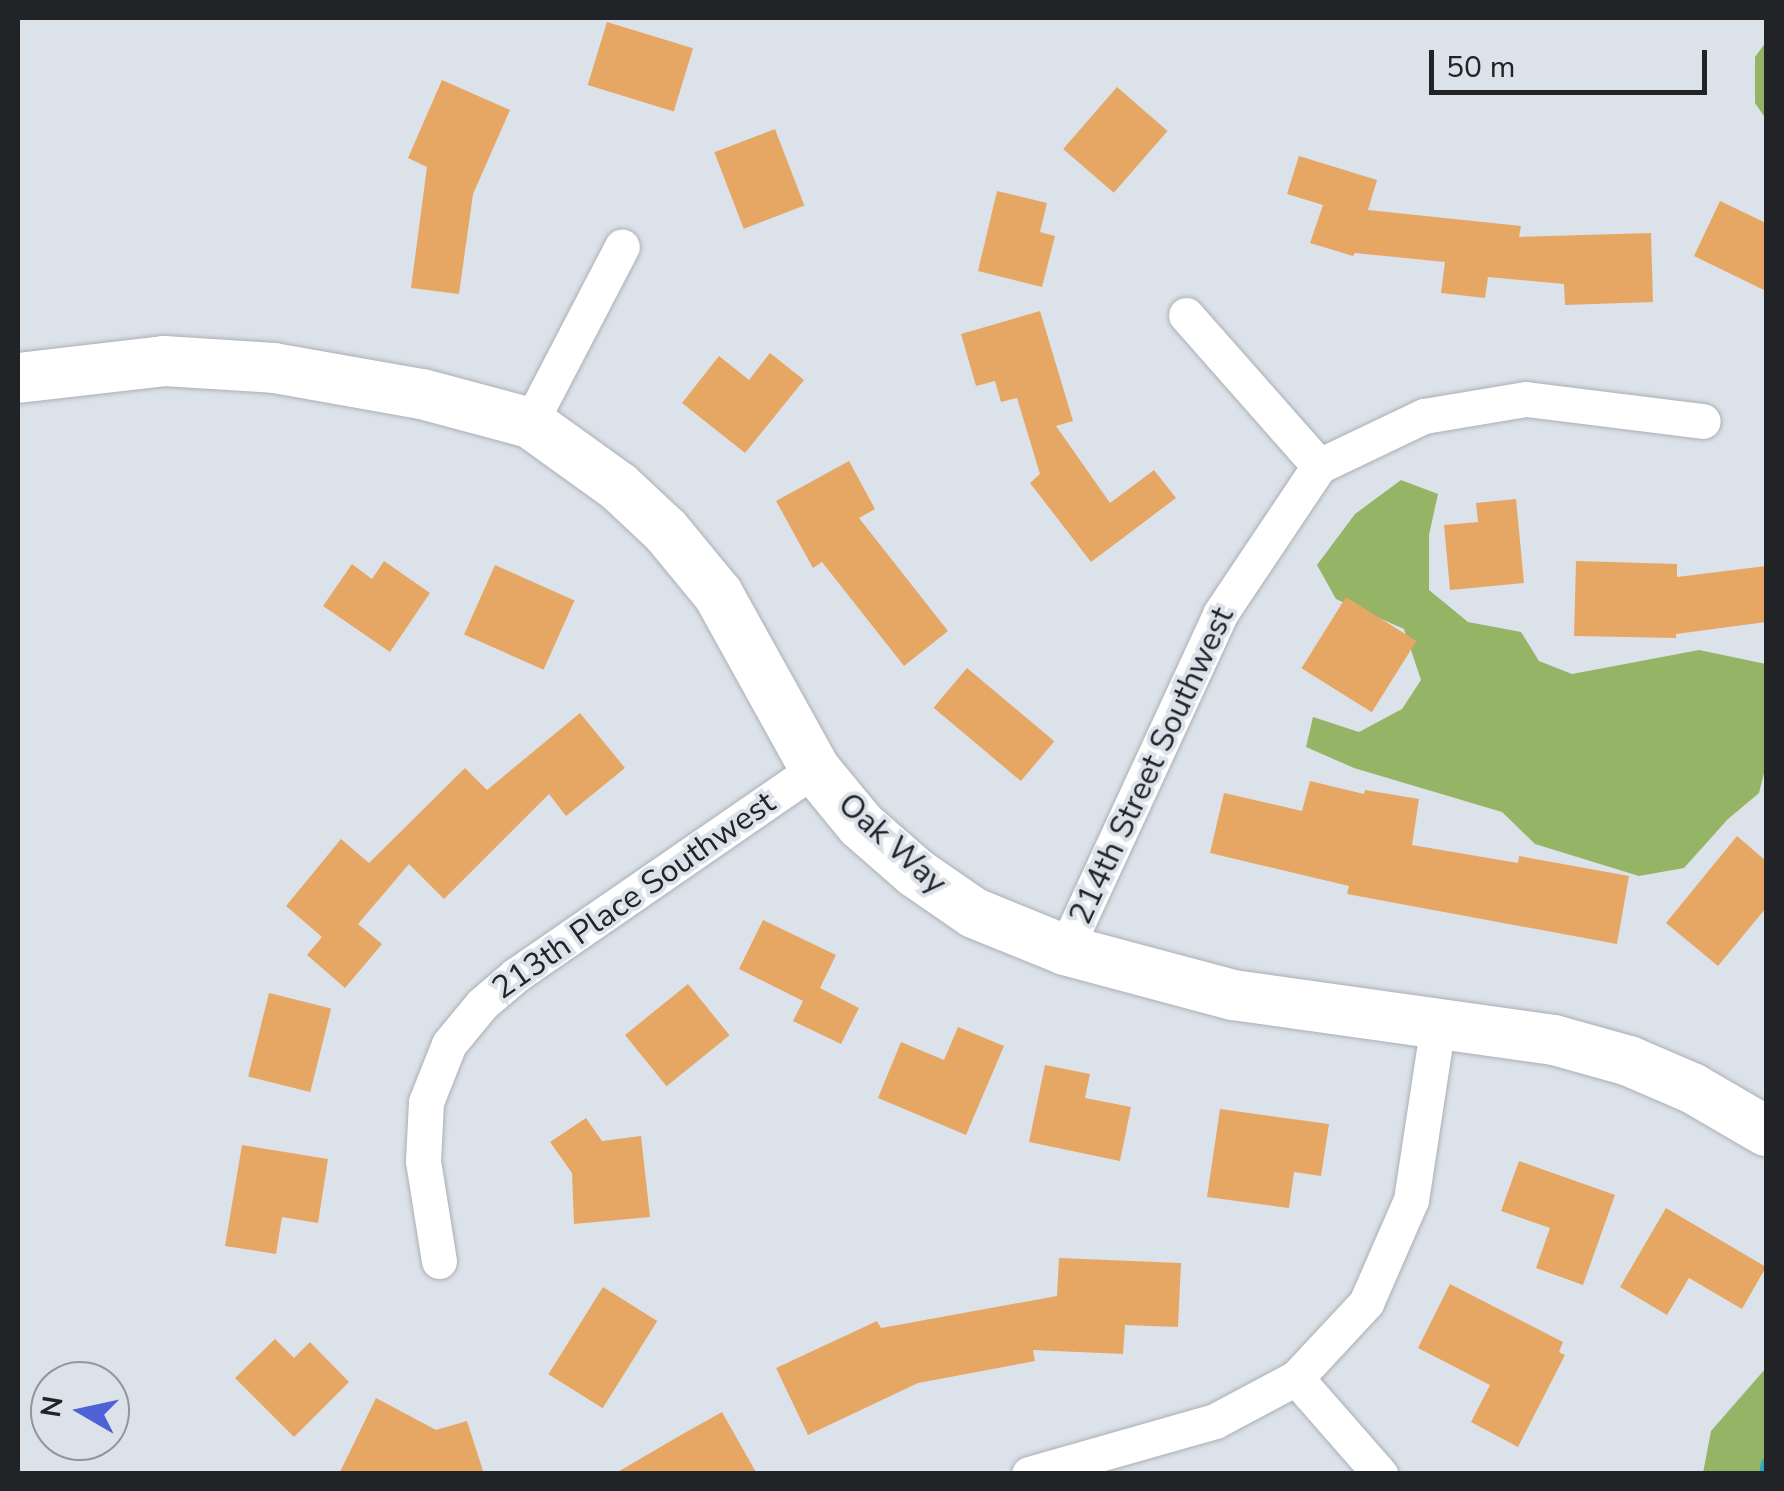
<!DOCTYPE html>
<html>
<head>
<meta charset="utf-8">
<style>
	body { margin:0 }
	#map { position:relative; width:1784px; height:1491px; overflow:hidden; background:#dce2e9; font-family:"Nunito Sans",sans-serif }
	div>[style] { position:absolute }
	.forest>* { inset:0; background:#95b465 }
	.stream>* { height:11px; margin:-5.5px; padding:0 5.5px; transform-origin:5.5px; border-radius:5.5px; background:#2cabc5 }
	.building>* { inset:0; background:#e6a765; transform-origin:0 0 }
	.roads { filter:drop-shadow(0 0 2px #aaafb6) drop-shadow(0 0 2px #aaafb6) }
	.street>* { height:35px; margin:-17.5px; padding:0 17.5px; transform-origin:17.5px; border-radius:17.5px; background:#fff }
	.secondary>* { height:50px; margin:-25px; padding:0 25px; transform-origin:25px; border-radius:25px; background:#fff }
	span { translate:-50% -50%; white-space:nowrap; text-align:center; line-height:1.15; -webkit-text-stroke:8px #dce2e9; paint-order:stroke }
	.street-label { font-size:32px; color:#212326 }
	.frame { position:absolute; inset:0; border:20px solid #212326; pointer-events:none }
	.north { position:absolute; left:30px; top:1361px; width:100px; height:100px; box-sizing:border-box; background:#dce2e9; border:2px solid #91969b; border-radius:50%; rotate:279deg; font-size:28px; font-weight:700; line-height:40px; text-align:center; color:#212326 }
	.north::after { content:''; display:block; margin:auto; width:35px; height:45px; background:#4f61d7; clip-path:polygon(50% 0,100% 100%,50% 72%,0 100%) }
	.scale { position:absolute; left:1429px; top:50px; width:278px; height:45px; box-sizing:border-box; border:5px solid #212326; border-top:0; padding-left:12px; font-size:30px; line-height:35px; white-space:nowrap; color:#212326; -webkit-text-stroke:8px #dce2e9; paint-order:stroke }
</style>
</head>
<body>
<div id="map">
	<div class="forest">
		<i style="clip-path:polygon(1766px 42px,1766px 119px,1755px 103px,1755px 57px)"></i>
		<i style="clip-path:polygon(1401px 480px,1438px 494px,1429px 535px,1429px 590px,1468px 622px,1521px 632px,1539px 661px,1572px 674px,1699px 650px,1766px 664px,1766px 765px,1759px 793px,1728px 819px,1684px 868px,1639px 876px,1535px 844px,1502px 812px,1354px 768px,1306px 747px,1313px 717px,1359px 732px,1402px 709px,1421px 680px,1404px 629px,1336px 599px,1317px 565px,1355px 514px)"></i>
		<i style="clip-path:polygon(1766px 1368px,1766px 1473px,1703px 1473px,1711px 1431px)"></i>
	</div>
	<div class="stream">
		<i style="left:1764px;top:1474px;width:11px;rotate:-80deg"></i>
	</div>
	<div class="building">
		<i style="left:607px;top:22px;width:90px;height:66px;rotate:17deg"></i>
		<i style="clip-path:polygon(442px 80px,510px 110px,473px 194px,459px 294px,411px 288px,427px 167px,408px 158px)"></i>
		<i style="left:1117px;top:87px;width:67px;height:82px;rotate:41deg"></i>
		<i style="left:775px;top:129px;width:82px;height:65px;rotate:69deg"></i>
		<i style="clip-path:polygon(1299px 156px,1377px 180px,1368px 210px,1521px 226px,1519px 237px,1651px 233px,1653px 302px,1565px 305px,1564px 284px,1488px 277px,1485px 298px,1441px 293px,1445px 262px,1355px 253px,1353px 256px,1310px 243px,1323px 205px,1287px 194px)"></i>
		<i style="clip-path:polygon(997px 191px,1047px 203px,1040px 232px,1055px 236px,1042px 287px,978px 271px)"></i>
		<i style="clip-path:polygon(1720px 201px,1766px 223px,1766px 291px,1694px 256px)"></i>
		<i style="clip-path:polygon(1040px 311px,1073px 421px,1056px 426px,1110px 503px,1154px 470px,1176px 498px,1091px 562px,1030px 483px,1040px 474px,1017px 398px,1001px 402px,995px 381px,976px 386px,961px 334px)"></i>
		<i style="clip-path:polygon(770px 353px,804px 380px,745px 453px,682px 403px,719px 356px,749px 380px)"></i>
		<i style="clip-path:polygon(849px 461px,875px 509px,859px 518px,948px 631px,904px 666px,822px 562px,813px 568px,776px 501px)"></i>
		<i style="clip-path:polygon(1516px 499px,1524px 583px,1450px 590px,1444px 525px,1478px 522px,1476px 503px)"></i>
		<i style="clip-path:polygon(384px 561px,430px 593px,390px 652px,323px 606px,352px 564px,372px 579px)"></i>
		<i style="clip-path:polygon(1576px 561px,1677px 564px,1677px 577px,1766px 566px,1766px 622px,1676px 634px,1676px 638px,1574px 636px)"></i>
		<i style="left:495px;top:565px;width:87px;height:76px;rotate:24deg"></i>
		<i style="left:1346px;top:597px;width:83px;height:84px;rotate:32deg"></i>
		<i style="left:967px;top:668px;width:114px;height:52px;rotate:40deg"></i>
		<i style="clip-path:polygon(580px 713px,625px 768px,566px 816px,549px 794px,444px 899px,409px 864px,358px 924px,382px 944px,345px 988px,307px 955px,322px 937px,286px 906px,341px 839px,369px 863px,465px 768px,487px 790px)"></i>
		<i style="clip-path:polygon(1310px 781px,1364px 794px,1365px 790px,1419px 799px,1412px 845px,1518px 863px,1519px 856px,1629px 876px,1617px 944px,1347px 894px,1349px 886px,1210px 853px,1224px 793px,1302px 811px)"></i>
		<i style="clip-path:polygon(1737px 836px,1766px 861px,1766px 908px,1718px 966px,1666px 923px)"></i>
		<i style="clip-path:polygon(763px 920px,836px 955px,820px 988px,859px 1008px,841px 1044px,793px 1021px,803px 1001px,739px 969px)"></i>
		<i style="left:688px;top:984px;width:66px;height:81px;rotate:51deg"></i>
		<i style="left:269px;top:993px;width:64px;height:86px;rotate:14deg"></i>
		<i style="clip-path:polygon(958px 1027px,1004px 1046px,966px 1135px,878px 1098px,901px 1042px,944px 1060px)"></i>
		<i style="clip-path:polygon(1045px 1065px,1090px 1074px,1085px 1098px,1131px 1107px,1120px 1161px,1029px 1142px)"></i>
		<i style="clip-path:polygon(1220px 1109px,1329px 1124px,1321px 1176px,1294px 1172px,1289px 1208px,1207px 1197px)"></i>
		<i style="clip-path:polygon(586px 1118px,602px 1141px,641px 1136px,650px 1217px,574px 1224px,572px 1173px,550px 1142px)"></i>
		<i style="clip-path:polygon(242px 1145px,328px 1159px,318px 1223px,282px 1217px,276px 1254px,225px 1246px)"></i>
		<i style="clip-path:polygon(1519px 1161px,1615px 1195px,1583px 1285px,1536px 1268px,1550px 1228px,1501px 1211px)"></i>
		<i style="clip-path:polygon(1666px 1208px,1766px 1267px,1742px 1309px,1689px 1278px,1667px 1315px,1620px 1287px)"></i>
		<i style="clip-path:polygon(1059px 1258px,1181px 1263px,1178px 1327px,1125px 1325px,1123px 1354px,1033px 1350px,1035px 1361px,918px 1383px,808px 1435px,776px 1368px,877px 1321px,881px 1328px,1057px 1296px)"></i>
		<i style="clip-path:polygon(1450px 1284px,1563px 1342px,1559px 1352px,1565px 1355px,1518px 1447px,1471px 1422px,1490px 1385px,1418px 1348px)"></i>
		<i style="left:603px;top:1287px;width:64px;height:103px;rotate:32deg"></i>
		<i style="clip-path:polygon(275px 1339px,294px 1358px,310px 1342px,349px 1382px,294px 1437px,235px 1378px)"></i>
		<i style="clip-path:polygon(376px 1398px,436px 1430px,467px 1421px,484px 1474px,339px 1474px)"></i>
		<i style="clip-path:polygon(722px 1412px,757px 1474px,614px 1474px,681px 1435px)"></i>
	</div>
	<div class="roads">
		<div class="street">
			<i style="left:1186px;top:315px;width:201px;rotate:48.6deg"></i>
			<i style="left:530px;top:423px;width:199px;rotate:-62.5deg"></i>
			<i style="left:1065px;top:950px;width:370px;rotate:-65.2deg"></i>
			<i style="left:1220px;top:614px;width:178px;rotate:-56.2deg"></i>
			<i style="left:1319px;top:466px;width:116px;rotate:-25.5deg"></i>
			<i style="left:1424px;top:416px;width:103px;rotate:-9.5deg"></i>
			<i style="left:1526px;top:399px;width:178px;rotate:7.1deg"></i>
			<i style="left:439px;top:1261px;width:101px;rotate:-99.1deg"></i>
			<i style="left:423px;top:1161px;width:59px;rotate:-87.1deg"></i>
			<i style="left:426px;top:1102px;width:62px;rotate:-68.4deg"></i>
			<i style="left:449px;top:1044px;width:52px;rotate:-50.5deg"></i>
			<i style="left:482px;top:1004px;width:45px;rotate:-40.5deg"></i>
			<i style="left:516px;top:975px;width:363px;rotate:-34.6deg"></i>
			<i style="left:1296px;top:1378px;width:128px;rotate:48.8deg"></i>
			<i style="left:1029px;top:1474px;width:193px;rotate:-15.9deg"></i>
			<i style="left:1215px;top:1421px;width:92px;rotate:-28deg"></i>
			<i style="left:1296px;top:1378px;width:103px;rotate:-47deg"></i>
			<i style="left:1366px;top:1303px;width:112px;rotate:-66.4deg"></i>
			<i style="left:1411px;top:1200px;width:179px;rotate:-81.3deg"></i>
		</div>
		<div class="secondary">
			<i style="left:18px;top:378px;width:147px;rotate:-6.6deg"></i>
			<i style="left:164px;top:361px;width:110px;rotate:3.6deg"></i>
			<i style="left:274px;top:368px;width:150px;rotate:10deg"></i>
			<i style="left:422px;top:394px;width:112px;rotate:15deg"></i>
			<i style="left:530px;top:423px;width:110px;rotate:35.7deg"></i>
			<i style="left:619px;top:487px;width:64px;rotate:43.1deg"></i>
			<i style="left:666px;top:531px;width:82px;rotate:50.5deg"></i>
			<i style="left:718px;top:594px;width:200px;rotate:61deg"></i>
			<i style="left:815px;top:769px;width:72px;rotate:50.6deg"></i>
			<i style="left:861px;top:825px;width:73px;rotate:41.1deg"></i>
			<i style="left:916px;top:873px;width:70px;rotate:34.6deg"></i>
			<i style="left:974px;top:913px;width:98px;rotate:22.1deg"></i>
			<i style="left:1065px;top:950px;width:174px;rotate:15deg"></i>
			<i style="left:1233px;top:995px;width:324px;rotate:8deg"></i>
			<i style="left:1554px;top:1040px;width:78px;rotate:15.6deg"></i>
			<i style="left:1629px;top:1061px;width:69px;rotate:23.2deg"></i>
			<i style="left:1692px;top:1088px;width:86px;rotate:30.2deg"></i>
		</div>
	</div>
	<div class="street-label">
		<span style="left:1152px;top:766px;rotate:-65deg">214th Street Southwest</span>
		<span style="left:892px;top:844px;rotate:42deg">Oak Way</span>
		<span style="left:634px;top:896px;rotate:-35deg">213th Place Southwest</span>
	</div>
	<div class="frame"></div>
	<div class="north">N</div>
	<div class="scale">50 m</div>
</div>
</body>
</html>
